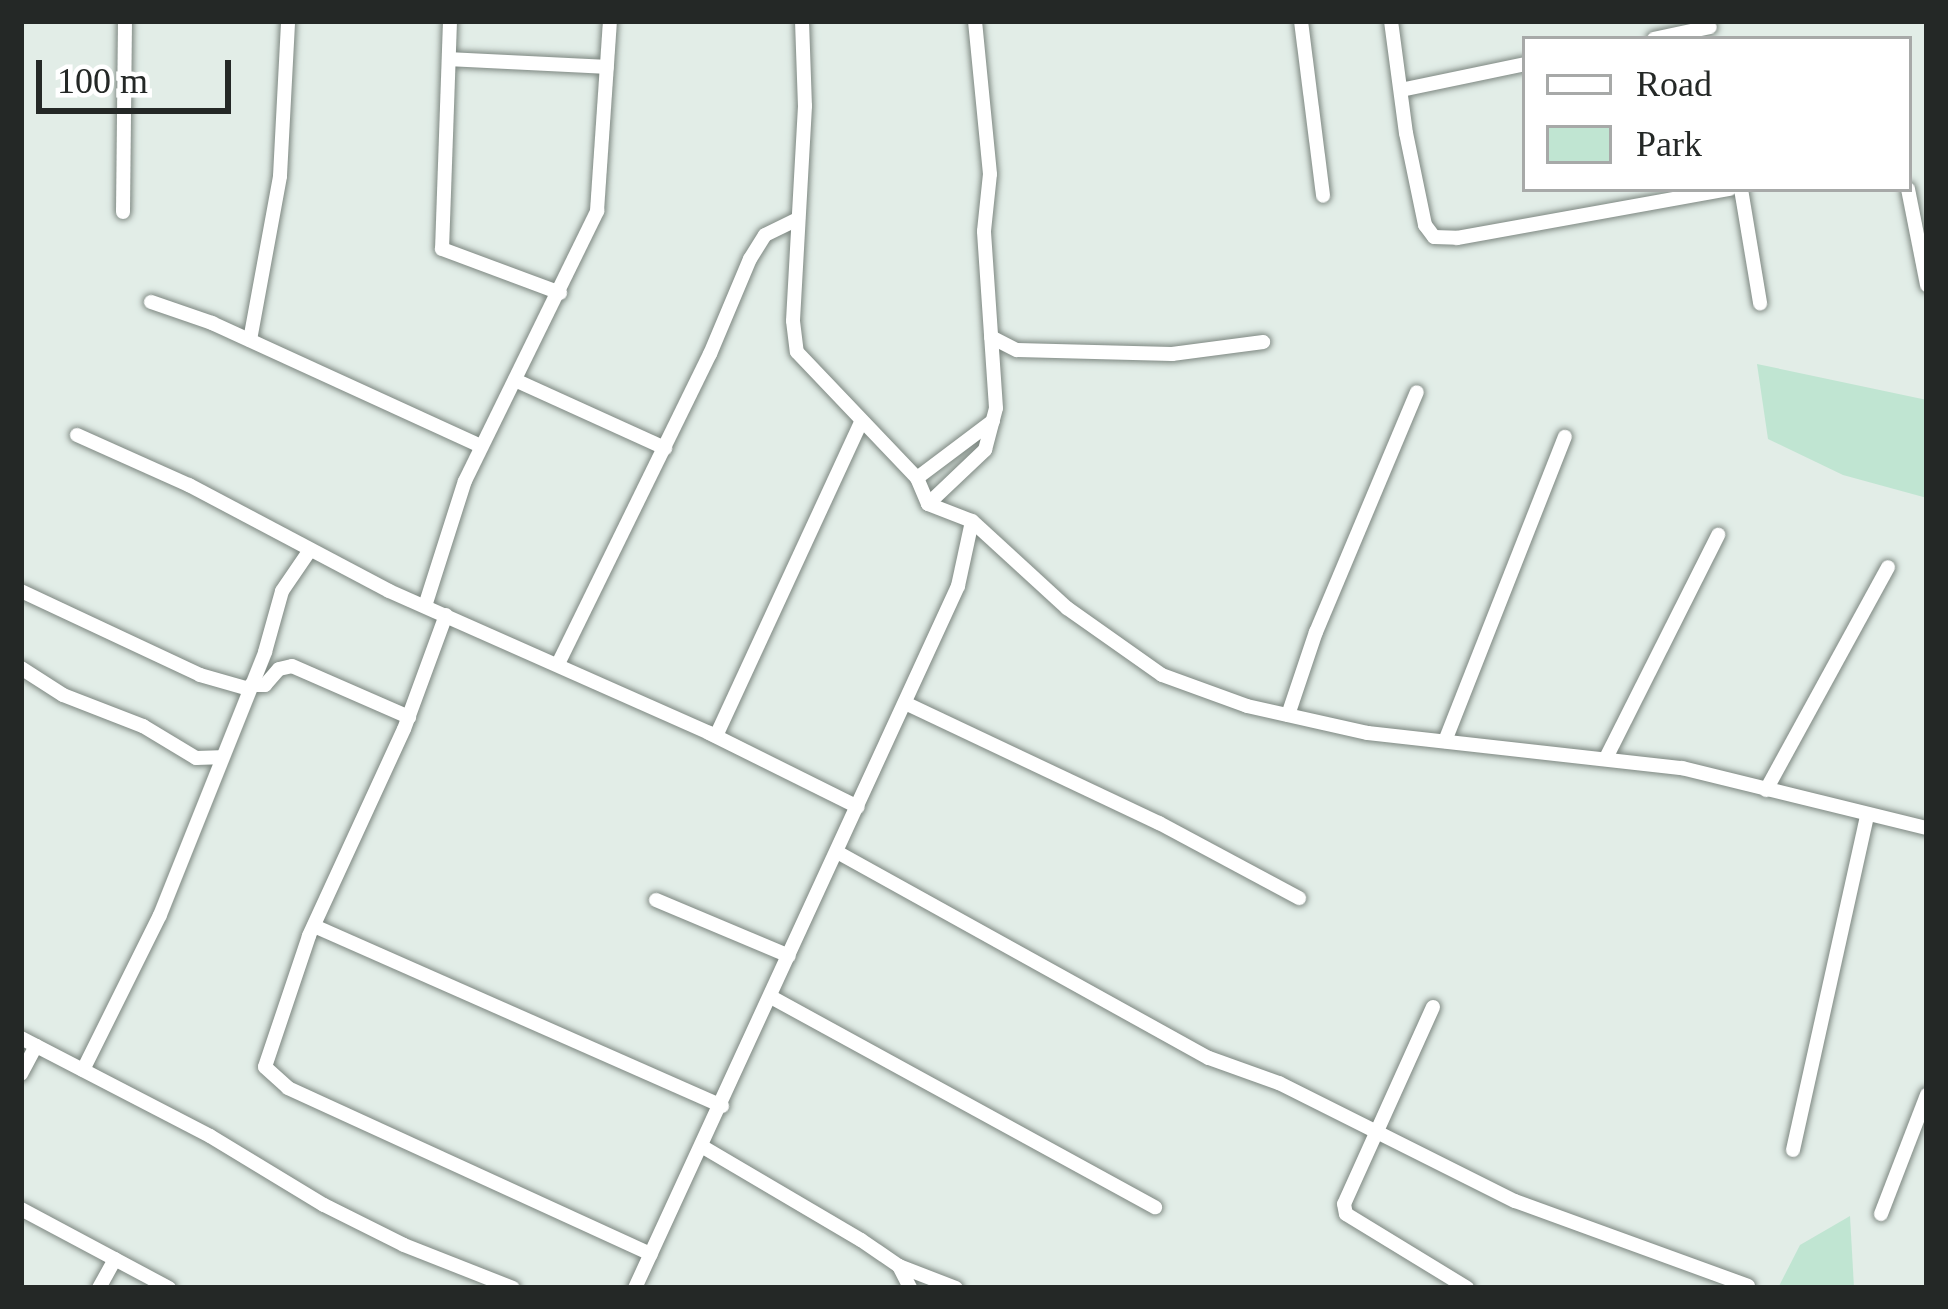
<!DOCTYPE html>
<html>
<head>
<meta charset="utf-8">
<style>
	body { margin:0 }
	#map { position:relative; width:1948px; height:1309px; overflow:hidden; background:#e2ede7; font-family:"Times New Roman",serif }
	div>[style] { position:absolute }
	.green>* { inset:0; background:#c0e5d2 }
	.roads { filter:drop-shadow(0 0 3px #7d8781) drop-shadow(0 0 3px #7d8781) }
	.minor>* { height:14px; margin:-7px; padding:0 7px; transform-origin:7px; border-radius:7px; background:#fff }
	span { translate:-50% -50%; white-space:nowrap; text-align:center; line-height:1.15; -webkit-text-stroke:9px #fff; paint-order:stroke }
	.frame { position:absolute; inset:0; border:24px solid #242826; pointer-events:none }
	.legend { position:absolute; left:1522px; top:36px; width:390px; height:156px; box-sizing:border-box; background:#fff; border:3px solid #a7a9a8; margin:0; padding:15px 21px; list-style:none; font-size:36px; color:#242826 }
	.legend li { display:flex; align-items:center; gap:24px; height:60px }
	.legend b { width:60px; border:3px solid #a7a9a8 }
	.scale { position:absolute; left:36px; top:60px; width:195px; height:54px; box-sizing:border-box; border:6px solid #242826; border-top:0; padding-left:15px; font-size:36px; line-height:42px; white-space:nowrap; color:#242826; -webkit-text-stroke:9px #fff; paint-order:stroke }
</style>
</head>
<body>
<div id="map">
	<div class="green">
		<i style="clip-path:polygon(1757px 364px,1927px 400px,1927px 498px,1843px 475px,1768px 439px)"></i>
		<i style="clip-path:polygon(1850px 1216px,1854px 1288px,1778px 1288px,1800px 1245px)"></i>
	</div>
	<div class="roads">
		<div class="minor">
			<i style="left:450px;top:21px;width:228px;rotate:92deg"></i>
			<i style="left:442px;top:249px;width:126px;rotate:20.4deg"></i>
			<i style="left:802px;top:21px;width:85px;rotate:88deg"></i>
			<i style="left:805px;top:106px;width:215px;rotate:93.2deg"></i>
			<i style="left:793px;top:321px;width:31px;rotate:83deg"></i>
			<i style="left:797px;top:352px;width:174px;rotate:46.4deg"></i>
			<i style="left:917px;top:478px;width:28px;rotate:67deg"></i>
			<i style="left:928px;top:504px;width:47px;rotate:21.1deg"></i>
			<i style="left:972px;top:521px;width:129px;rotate:42.5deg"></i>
			<i style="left:1067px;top:608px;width:116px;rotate:35.2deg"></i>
			<i style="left:1162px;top:675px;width:90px;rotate:20deg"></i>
			<i style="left:1247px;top:706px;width:124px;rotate:12.6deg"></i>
			<i style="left:1368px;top:733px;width:316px;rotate:6.4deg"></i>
			<i style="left:1682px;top:768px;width:252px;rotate:13.8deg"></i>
			<i style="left:1301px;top:21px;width:176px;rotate:82.8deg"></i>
			<i style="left:1391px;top:21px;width:113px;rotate:82.4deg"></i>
			<i style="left:1406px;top:133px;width:94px;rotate:78.3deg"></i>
			<i style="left:1425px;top:225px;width:15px;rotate:53deg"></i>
			<i style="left:1434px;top:237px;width:23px;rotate:2deg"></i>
			<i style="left:1457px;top:238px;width:277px;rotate:-10.2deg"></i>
			<i style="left:1654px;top:39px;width:57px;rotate:-12.1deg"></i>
			<i style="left:449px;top:59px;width:158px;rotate:2.9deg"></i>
			<i style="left:1401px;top:90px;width:127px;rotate:-11.8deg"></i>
			<i style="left:1741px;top:189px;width:116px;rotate:80.5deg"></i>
			<i style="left:1908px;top:189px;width:98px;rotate:78.8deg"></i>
			<i style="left:123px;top:212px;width:191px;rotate:-89.4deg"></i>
			<i style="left:151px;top:302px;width:65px;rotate:19deg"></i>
			<i style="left:212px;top:323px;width:296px;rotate:24.6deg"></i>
			<i style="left:991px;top:337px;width:29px;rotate:27deg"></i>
			<i style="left:1017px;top:350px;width:155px;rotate:1.5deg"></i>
			<i style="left:1172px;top:354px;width:92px;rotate:-7.5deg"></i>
			<i style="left:250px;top:340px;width:167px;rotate:-79.6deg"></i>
			<i style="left:280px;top:176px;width:155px;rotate:-87deg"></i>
			<i style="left:515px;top:380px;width:165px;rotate:24.4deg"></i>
			<i style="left:77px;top:435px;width:123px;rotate:24.1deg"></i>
			<i style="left:189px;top:485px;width:226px;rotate:27.9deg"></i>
			<i style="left:389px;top:591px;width:350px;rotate:23.9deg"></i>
			<i style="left:709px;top:733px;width:166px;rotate:26.4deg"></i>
			<i style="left:917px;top:478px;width:95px;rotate:-36.9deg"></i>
			<i style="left:928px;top:504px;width:79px;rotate:-43.5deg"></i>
			<i style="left:985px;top:450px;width:43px;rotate:-75.3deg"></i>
			<i style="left:996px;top:408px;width:177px;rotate:-93.9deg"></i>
			<i style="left:984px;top:231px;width:57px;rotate:-84deg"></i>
			<i style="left:990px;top:174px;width:154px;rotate:-95.6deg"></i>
			<i style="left:21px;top:591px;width:198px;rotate:25.1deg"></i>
			<i style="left:200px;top:675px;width:51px;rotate:15.9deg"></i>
			<i style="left:425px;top:606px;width:131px;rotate:-72.3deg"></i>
			<i style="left:465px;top:481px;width:301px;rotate:-63.9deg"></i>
			<i style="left:597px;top:211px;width:190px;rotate:-86.1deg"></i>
			<i style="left:446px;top:615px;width:121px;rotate:110.2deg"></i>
			<i style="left:404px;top:729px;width:228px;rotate:114.7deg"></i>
			<i style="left:309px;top:936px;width:138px;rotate:108.6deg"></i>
			<i style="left:265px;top:1067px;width:31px;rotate:42deg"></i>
			<i style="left:288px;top:1088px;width:399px;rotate:24.6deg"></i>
			<i style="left:558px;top:664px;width:345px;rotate:-63.9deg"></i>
			<i style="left:710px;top:354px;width:103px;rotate:-67.2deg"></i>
			<i style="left:750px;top:259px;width:28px;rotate:-58deg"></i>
			<i style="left:765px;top:235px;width:37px;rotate:-26deg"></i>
			<i style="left:21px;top:668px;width:50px;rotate:32.7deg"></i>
			<i style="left:63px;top:695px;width:86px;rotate:21.2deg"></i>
			<i style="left:143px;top:726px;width:62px;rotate:31.1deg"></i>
			<i style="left:196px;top:758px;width:23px;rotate:-2deg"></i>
			<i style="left:251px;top:685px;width:14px"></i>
			<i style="left:265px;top:685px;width:21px;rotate:-49deg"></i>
			<i style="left:279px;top:669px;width:13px;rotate:-13deg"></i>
			<i style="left:292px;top:666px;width:128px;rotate:23.6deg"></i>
			<i style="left:905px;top:703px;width:281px;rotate:25.3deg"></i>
			<i style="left:1159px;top:823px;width:159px;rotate:28.2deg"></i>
			<i style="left:1288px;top:715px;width:88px;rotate:-71.4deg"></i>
			<i style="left:1316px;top:632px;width:260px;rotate:-67.2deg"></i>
			<i style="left:716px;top:736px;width:344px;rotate:-65.2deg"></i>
			<i style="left:1445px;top:741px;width:327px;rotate:-68.5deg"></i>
			<i style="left:1606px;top:758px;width:250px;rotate:-63.3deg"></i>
			<i style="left:1766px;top:790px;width:254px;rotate:-61.3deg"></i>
			<i style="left:837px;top:852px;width:425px;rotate:29deg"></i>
			<i style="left:1209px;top:1058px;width:74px;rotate:19.7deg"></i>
			<i style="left:1279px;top:1083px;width:264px;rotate:26.6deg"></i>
			<i style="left:1515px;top:1201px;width:248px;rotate:20deg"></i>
			<i style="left:656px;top:900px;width:144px;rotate:22.8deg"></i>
			<i style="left:314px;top:926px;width:446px;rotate:23.8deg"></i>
			<i style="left:771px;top:997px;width:438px;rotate:28.7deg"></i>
			<i style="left:1433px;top:1007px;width:216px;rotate:114.3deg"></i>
			<i style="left:1344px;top:1204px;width:10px;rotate:79deg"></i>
			<i style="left:1346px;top:1214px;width:142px;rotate:31.4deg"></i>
			<i style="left:21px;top:1038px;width:213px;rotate:27.4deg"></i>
			<i style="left:210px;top:1136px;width:133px;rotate:31.2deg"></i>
			<i style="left:324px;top:1205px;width:89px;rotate:26.6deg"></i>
			<i style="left:404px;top:1245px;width:117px;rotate:21.5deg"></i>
			<i style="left:83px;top:1070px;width:173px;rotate:-63.6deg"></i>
			<i style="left:160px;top:915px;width:283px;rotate:-68.2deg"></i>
			<i style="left:265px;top:652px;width:63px;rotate:-74.4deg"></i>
			<i style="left:282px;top:591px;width:50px;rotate:-55.7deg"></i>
			<i style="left:21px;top:1074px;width:32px;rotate:-62deg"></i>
			<i style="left:703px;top:1147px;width:183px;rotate:30.5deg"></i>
			<i style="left:861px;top:1240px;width:46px;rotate:34.4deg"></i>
			<i style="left:899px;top:1266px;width:25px;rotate:63deg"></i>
			<i style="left:1793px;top:1150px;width:343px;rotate:-77.5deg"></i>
			<i style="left:21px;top:1209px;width:168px;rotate:28.1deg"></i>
			<i style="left:1881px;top:1214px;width:128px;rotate:-68.9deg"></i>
			<i style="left:899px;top:1266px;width:61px;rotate:21.1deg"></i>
			<i style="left:99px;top:1288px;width:33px;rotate:-61deg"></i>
			<i style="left:635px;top:1288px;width:773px;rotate:-65.29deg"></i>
			<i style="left:958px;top:586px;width:66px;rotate:-77.8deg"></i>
		</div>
	</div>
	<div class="frame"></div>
	<ul class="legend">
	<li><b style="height:15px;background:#fff"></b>Road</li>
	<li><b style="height:33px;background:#c0e5d2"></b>Park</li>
	</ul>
	<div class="scale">100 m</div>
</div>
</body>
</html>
